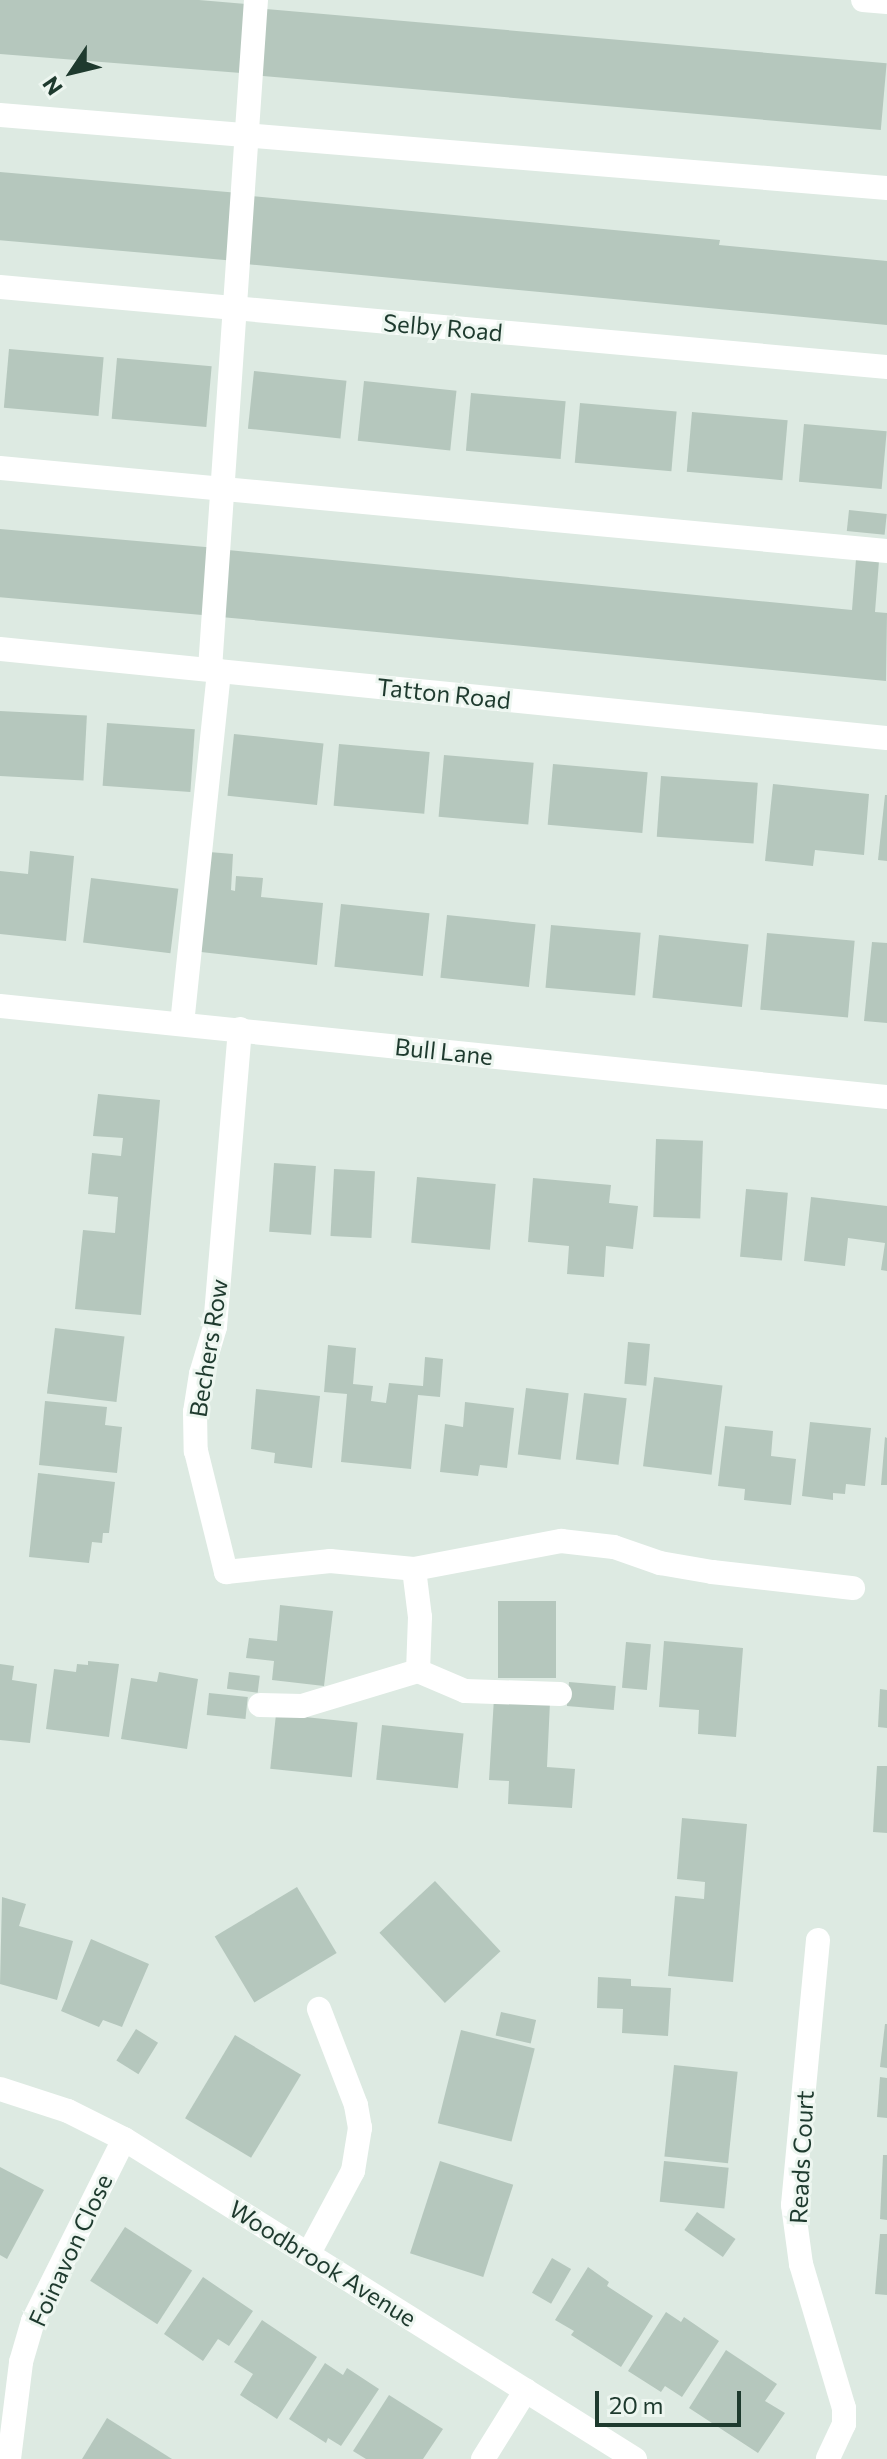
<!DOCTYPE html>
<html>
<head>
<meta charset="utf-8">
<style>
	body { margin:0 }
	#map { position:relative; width:887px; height:2459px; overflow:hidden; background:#ddeae2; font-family:Commissioner,sans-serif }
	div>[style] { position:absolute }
	.building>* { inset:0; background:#b5c7bd; transform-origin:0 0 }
	.lane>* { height:24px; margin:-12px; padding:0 12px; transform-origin:12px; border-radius:12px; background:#fff }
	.street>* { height:24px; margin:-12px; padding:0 12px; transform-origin:12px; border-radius:12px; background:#fff }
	span { translate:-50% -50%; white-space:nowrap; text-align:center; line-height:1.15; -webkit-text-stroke:6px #edf6f0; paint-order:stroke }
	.street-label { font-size:24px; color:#1e3a2e }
	.north { position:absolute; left:32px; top:32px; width:80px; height:80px; -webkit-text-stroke:6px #edf6f0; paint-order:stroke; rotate:235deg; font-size:22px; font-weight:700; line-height:32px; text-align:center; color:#1e3a2e }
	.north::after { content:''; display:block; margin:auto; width:28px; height:36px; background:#1e3a2e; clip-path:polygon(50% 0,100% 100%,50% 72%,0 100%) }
	.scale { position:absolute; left:595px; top:2391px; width:146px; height:36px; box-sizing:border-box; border:4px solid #1e3a2e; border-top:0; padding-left:10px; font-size:24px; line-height:28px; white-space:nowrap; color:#1e3a2e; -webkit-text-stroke:6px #edf6f0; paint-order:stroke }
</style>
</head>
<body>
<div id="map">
	<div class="building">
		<i style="clip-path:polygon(0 0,199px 0,246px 4px,241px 73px,0 54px)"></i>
		<i style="left:266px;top:9px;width:623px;height:67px;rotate:5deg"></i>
		<i style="left:0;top:172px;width:234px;height:68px;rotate:5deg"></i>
		<i style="clip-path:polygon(252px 196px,720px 240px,719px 245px,887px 261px,887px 325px,245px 264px)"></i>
		<i style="left:9px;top:349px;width:95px;height:59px;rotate:5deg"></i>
		<i style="left:117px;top:358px;width:95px;height:61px;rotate:5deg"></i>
		<i style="left:254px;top:371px;width:93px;height:58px;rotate:6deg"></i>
		<i style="left:364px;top:381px;width:93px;height:60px;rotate:6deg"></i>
		<i style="left:471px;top:393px;width:95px;height:58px;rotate:5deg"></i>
		<i style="left:580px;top:403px;width:97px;height:60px;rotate:5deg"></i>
		<i style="left:692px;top:412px;width:96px;height:60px;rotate:5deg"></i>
		<i style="left:804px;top:424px;width:83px;height:58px;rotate:5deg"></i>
		<i style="left:849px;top:510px;width:38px;height:21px;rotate:6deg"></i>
		<i style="left:0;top:529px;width:209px;height:68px;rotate:5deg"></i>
		<i style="clip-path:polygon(228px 550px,852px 610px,856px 559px,879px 561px,875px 612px,887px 613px,886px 681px,221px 617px)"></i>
		<i style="left:0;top:711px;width:87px;height:65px;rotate:3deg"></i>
		<i style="left:107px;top:723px;width:88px;height:63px;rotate:4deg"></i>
		<i style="left:234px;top:734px;width:90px;height:62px;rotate:6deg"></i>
		<i style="left:339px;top:744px;width:91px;height:62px;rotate:5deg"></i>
		<i style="left:444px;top:755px;width:90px;height:62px;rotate:5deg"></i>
		<i style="left:553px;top:764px;width:95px;height:61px;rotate:5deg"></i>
		<i style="left:661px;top:776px;width:97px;height:61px;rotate:4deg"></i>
		<i style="clip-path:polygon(773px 784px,869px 794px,864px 855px,815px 850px,813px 866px,765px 861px)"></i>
		<i style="clip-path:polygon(885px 795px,887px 795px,887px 861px,878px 860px)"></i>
		<i style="clip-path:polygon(30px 851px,74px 856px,66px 941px,0 934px,0 871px,28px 874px)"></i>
		<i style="clip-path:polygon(209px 852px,233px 854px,231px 890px,235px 891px,236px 876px,263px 878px,261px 897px,323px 903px,317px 965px,201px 952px)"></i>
		<i style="left:91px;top:878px;width:88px;height:65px;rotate:7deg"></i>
		<i style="left:341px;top:904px;width:89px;height:63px;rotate:6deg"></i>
		<i style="left:447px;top:915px;width:89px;height:63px;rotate:6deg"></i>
		<i style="left:551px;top:925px;width:90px;height:63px;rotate:5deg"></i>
		<i style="left:767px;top:933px;width:88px;height:77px;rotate:5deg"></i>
		<i style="left:659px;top:935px;width:90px;height:63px;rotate:6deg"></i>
		<i style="clip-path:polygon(872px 942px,887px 943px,887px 1023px,864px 1021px)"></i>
		<i style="clip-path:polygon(98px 1094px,160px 1100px,141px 1315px,75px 1309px,83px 1230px,115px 1233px,118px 1197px,88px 1194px,92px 1153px,121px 1156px,123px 1138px,93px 1136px)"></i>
		<i style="left:656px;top:1139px;width:47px;height:78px;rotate:2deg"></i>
		<i style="left:274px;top:1163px;width:42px;height:69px;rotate:4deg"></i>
		<i style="left:334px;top:1169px;width:41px;height:67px;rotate:3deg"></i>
		<i style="left:417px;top:1177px;width:79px;height:66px;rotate:5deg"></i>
		<i style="clip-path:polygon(533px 1178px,611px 1185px,609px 1203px,638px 1206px,633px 1249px,606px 1246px,604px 1277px,567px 1274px,569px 1246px,528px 1242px)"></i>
		<i style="left:746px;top:1189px;width:42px;height:68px;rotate:5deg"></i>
		<i style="clip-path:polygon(811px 1197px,887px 1206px,887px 1271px,881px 1270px,885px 1243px,848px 1238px,845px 1266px,804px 1261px)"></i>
		<i style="left:55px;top:1328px;width:70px;height:66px;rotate:7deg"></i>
		<i style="left:628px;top:1342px;width:22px;height:42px;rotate:5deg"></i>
		<i style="clip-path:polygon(328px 1345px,356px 1348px,353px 1384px,373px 1386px,371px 1401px,386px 1403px,389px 1383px,423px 1386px,425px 1357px,443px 1359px,440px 1397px,418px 1395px,411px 1469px,341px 1462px,347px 1394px,324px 1392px)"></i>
		<i style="left:654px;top:1377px;width:69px;height:90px;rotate:7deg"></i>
		<i style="left:526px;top:1388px;width:43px;height:67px;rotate:7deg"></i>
		<i style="clip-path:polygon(256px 1389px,320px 1396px,312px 1468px,274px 1463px,275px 1453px,251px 1449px)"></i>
		<i style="left:584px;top:1393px;width:43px;height:67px;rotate:7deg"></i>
		<i style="clip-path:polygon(45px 1401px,107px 1407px,105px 1425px,122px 1427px,117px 1473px,39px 1465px)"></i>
		<i style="clip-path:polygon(465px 1402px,514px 1408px,507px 1468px,480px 1465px,478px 1476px,440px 1472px,445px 1424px,463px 1427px)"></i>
		<i style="clip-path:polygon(810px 1422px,871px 1428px,865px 1486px,846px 1484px,845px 1494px,833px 1493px,833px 1500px,802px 1496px)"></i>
		<i style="clip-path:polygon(725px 1426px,773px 1431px,771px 1456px,796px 1459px,791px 1505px,744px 1500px,745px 1489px,718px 1486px)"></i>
		<i style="clip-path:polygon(885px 1437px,887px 1438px,887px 1485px,881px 1485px)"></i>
		<i style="clip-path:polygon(38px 1473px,115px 1482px,109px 1533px,103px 1533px,102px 1543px,92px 1542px,89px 1563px,29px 1557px)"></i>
		<i style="left:498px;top:1601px;width:58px;height:77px"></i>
		<i style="clip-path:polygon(280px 1605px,333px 1611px,324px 1686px,272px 1680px,274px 1661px,246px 1658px,249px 1638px,277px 1641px)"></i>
		<i style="clip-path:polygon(664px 1641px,743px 1648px,736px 1737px,698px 1734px,699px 1710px,659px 1707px)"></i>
		<i style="left:626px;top:1642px;width:25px;height:46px;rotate:5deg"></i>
		<i style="clip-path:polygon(88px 1661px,119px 1664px,109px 1737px,46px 1729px,54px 1669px,76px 1672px,77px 1664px,88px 1665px)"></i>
		<i style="clip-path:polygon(0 1664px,14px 1666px,12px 1680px,37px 1684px,30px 1743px,0 1740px)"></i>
		<i style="clip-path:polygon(159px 1672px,198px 1679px,187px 1749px,121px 1739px,131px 1678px,157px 1682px)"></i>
		<i style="left:229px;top:1672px;width:31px;height:17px;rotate:7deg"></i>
		<i style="left:569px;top:1682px;width:47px;height:24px;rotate:5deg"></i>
		<i style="clip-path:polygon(880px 1689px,887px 1690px,887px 1728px,878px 1727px)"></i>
		<i style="left:209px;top:1693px;width:39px;height:22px;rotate:6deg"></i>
		<i style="clip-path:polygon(494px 1698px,550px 1702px,547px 1767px,575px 1769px,572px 1808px,508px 1804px,509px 1781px,489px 1780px)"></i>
		<i style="left:276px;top:1714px;width:82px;height:55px;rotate:6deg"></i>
		<i style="left:382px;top:1725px;width:82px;height:55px;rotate:6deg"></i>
		<i style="clip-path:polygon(877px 1766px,887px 1766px,887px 1833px,873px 1832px)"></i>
		<i style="clip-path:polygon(682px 1818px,747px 1824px,733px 1982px,668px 1976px,675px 1896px,704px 1899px,705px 1882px,677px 1879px)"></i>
		<i style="left:435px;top:1881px;width:96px;height:76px;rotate:47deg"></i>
		<i style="left:297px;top:1887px;width:77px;height:96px;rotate:59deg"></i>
		<i style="clip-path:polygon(2px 1897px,26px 1904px,19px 1926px,73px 1941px,57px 2000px,0 1984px)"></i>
		<i style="clip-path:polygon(91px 1939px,149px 1964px,122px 2027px,103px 2020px,99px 2027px,61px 2011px)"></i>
		<i style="clip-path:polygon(598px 1977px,631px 1979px,631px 1986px,671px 1988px,668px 2036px,622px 2033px,623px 2009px,597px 2008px)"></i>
		<i style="left:501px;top:2012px;width:36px;height:24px;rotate:13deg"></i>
		<i style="clip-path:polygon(885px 2024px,887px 2024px,887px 2068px,880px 2067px)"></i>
		<i style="left:136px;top:2029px;width:26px;height:37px;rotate:32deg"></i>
		<i style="left:461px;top:2030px;width:76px;height:96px;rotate:14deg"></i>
		<i style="left:235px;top:2035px;width:77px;height:97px;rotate:31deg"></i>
		<i style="left:674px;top:2065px;width:64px;height:92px;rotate:6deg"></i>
		<i style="clip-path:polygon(880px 2077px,887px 2078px,887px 2118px,877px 2117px)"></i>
		<i style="clip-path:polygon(883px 2155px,887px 2155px,887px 2220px,880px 2219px)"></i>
		<i style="left:440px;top:2161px;width:77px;height:97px;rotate:18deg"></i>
		<i style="left:664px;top:2161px;width:65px;height:41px;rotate:6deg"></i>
		<i style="clip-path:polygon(0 2167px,44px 2190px,7px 2259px,0 2255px)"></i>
		<i style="left:697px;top:2212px;width:47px;height:22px;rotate:35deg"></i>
		<i style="left:125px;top:2227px;width:80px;height:64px;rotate:33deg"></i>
		<i style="clip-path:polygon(880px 2234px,887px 2234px,887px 2295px,875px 2294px)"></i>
		<i style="left:552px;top:2258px;width:22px;height:40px;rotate:30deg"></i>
		<i style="clip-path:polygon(588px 2267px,609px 2282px,607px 2286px,653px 2316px,621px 2367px,571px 2335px,574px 2331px,555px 2320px)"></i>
		<i style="clip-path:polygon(203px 2277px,253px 2311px,229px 2346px,218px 2339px,203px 2361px,164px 2334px)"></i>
		<i style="clip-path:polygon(666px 2312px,681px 2322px,684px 2317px,719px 2341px,682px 2397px,665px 2386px,661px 2392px,628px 2371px)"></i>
		<i style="clip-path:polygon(262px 2320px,317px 2357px,277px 2419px,240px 2395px,253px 2374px,234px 2362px)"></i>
		<i style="clip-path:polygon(726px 2350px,777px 2384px,765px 2401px,785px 2413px,758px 2453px,689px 2408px)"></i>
		<i style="clip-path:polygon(325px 2363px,343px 2375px,347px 2368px,379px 2389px,341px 2446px,328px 2438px,326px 2443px,289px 2419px)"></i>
		<i style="clip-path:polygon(389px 2395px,443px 2429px,423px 2459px,366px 2459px,353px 2451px)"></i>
		<i style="clip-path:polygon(107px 2418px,172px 2459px,82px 2459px)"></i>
	</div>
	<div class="lane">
		<i style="left:0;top:115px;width:890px;rotate:4.7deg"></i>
		<i style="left:0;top:468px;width:891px;rotate:5.35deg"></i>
		<i style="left:210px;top:669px;width:671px;rotate:-86.07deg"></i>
		<i style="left:182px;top:1024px;width:355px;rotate:-84deg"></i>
		<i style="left:260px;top:1705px;width:42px;rotate:1.4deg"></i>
		<i style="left:302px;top:1706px;width:121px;rotate:-16.8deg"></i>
		<i style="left:418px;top:1671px;width:51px;rotate:23.1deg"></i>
		<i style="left:465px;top:1691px;width:95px;rotate:1.8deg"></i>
	</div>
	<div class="street">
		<i style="left:863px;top:0;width:24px;rotate:5deg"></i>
		<i style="left:0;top:287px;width:891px;rotate:5.15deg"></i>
		<i style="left:0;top:649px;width:891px;rotate:5.73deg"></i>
		<i style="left:0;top:1006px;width:892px;rotate:5.86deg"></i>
		<i style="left:240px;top:1029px;width:299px;rotate:94.8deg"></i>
		<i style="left:215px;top:1327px;width:49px;rotate:106.6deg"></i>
		<i style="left:201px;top:1374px;width:38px;rotate:99deg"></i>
		<i style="left:195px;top:1412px;width:39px;rotate:89deg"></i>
		<i style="left:196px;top:1451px;width:125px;rotate:76.1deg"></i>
		<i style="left:226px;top:1572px;width:105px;rotate:-6deg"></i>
		<i style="left:330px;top:1561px;width:84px;rotate:5.4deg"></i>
		<i style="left:414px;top:1569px;width:150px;rotate:-10.8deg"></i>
		<i style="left:561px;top:1541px;width:53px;rotate:6.5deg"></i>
		<i style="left:614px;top:1547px;width:49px;rotate:19.2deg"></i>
		<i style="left:660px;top:1563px;width:53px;rotate:9.8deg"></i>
		<i style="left:712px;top:1572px;width:142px;rotate:6.5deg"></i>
		<i style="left:414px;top:1569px;width:48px;rotate:82.9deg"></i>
		<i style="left:420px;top:1617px;width:54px;rotate:92.1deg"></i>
		<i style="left:818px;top:1940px;width:266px;rotate:95.4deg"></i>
		<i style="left:793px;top:2205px;width:60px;rotate:82.3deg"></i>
		<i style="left:801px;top:2264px;width:150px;rotate:73.4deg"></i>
		<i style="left:844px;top:2408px;width:16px;rotate:90deg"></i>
		<i style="left:844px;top:2424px;width:38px;rotate:115deg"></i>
		<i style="left:0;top:2089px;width:71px;rotate:17.9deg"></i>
		<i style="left:68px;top:2111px;width:63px;rotate:26.6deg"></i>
		<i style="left:124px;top:2139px;width:603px;rotate:32.06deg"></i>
		<i style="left:309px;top:2253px;width:93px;rotate:-61.8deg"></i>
		<i style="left:353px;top:2171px;width:44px;rotate:-80.8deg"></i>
		<i style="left:360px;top:2128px;width:23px;rotate:-100deg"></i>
		<i style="left:356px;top:2105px;width:103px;rotate:-111.1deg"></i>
		<i style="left:9px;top:2459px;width:98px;rotate:-82.9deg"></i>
		<i style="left:21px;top:2362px;width:43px;rotate:-73.7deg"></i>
		<i style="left:33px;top:2321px;width:203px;rotate:-63.4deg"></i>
		<i style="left:483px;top:2459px;width:81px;rotate:-58.1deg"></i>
	</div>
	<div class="street-label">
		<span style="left:443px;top:327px;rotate:5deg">Selby Road</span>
		<span style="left:444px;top:693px;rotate:6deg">Tatton Road</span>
		<span style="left:444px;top:1051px;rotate:6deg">Bull Lane</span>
		<span style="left:208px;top:1348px;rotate:-81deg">Bechers Row</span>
		<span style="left:801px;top:2157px;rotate:-87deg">Reads Court</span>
		<span style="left:70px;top:2250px;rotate:-65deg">Foinavon Close</span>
		<span style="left:323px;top:2263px;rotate:32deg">Woodbrook Avenue</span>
	</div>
	<div class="north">N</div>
	<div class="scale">20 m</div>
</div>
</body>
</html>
